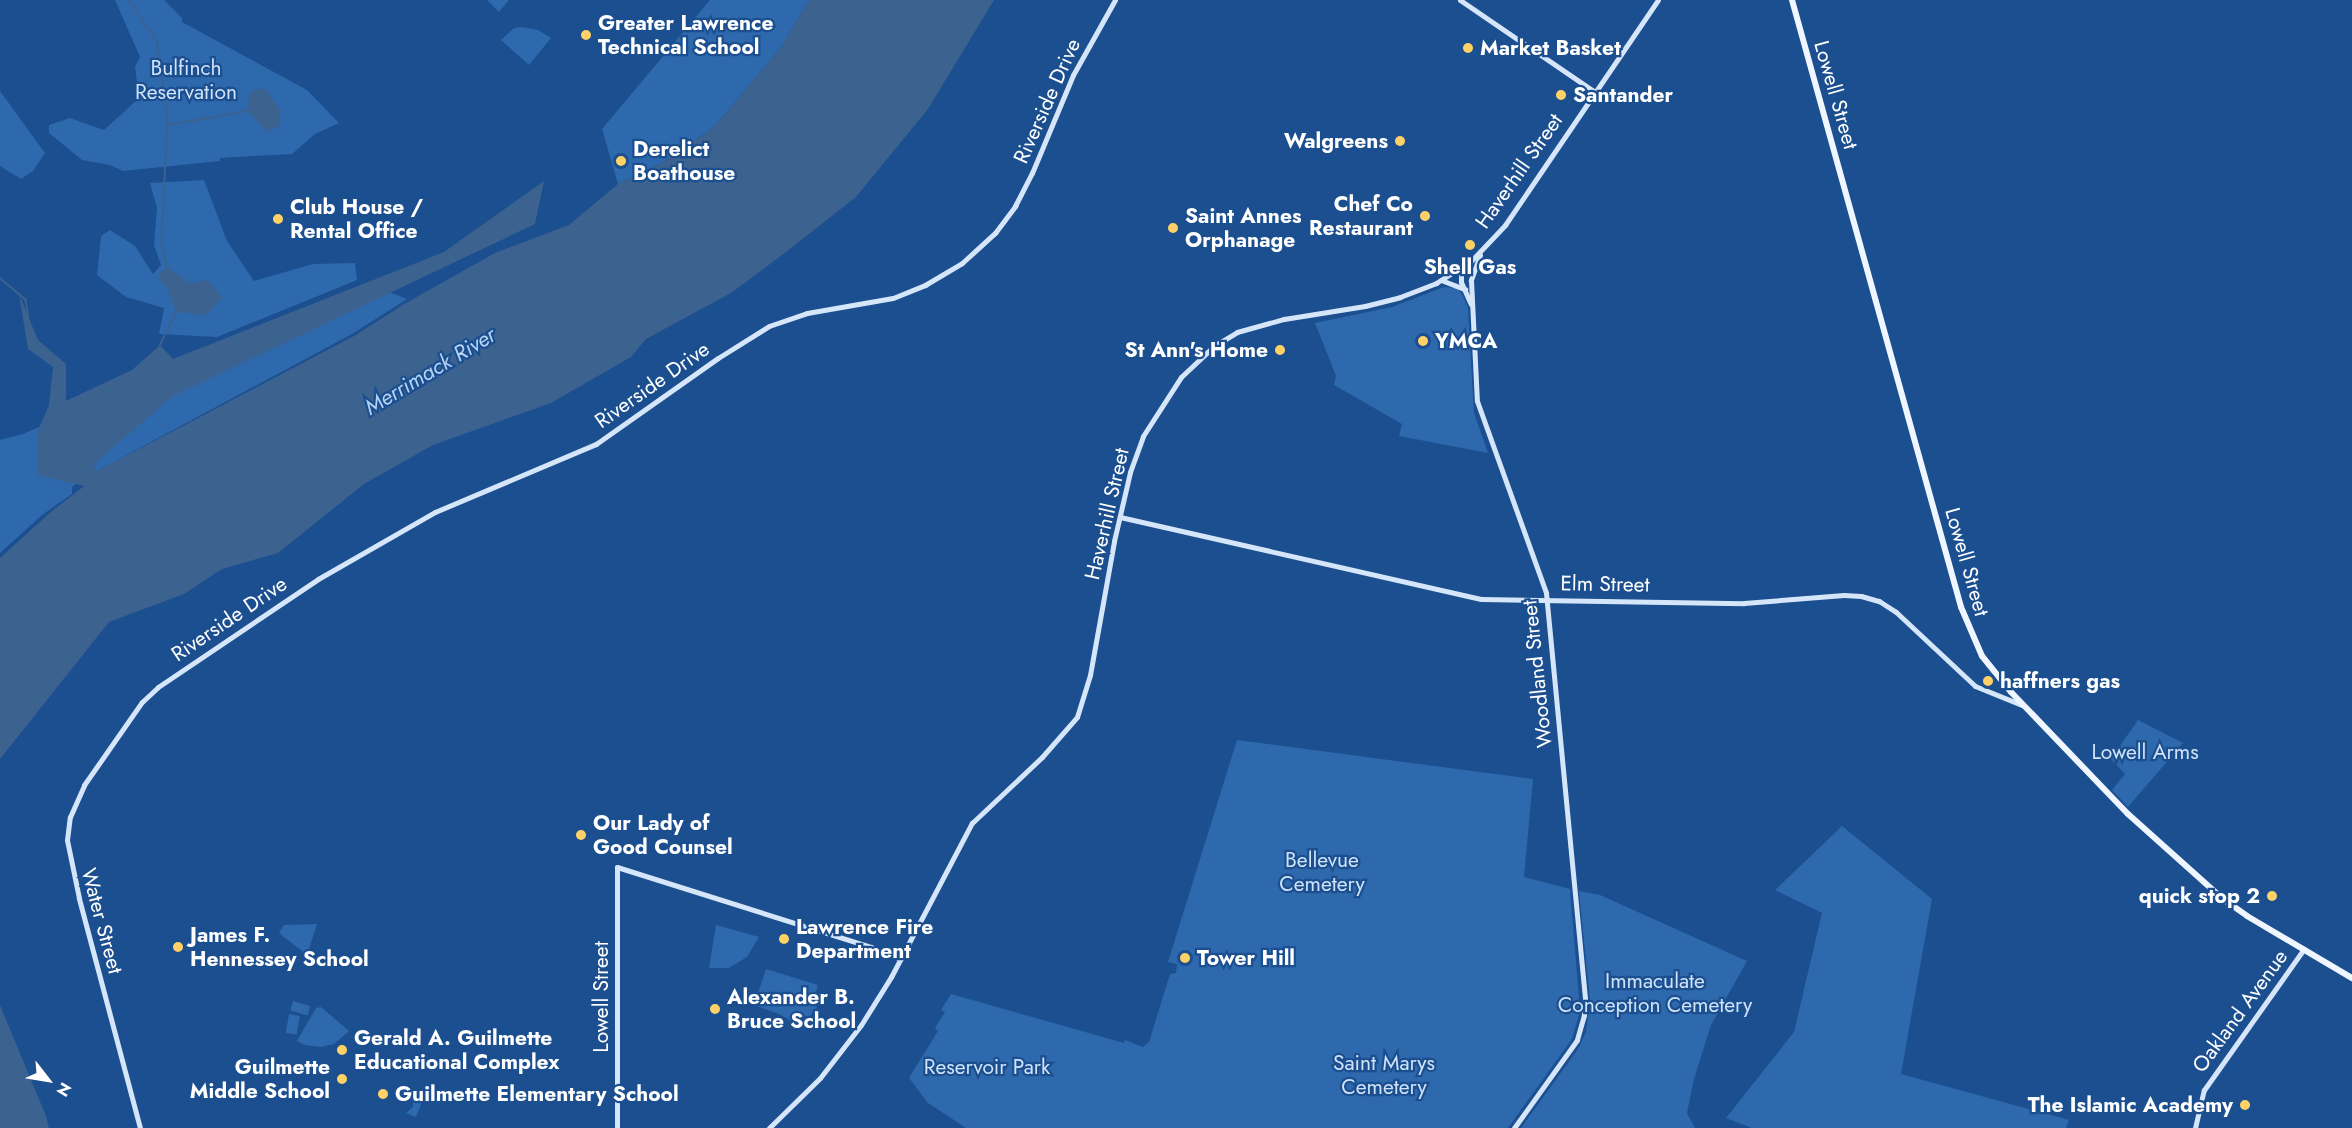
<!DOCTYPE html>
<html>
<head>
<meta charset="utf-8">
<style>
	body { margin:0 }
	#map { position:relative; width:2352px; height:1128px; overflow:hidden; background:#1b4f8f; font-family:Jost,sans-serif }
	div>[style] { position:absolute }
	.green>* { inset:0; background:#2e69ad; transform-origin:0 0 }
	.water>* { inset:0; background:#3c6290 }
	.stream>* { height:1.5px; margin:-0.75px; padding:0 0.75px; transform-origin:0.75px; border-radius:0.75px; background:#3c6290 }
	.secondary>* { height:5px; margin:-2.5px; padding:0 2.5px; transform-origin:2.5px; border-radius:2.5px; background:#d6e6fa }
	.primary>* { height:6px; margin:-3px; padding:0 3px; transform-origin:3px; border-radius:3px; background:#f0f6ff }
	.dots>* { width:16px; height:16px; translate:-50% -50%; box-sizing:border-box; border:3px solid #1b4f8f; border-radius:50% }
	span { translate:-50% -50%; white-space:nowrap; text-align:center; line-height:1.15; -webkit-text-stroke:4.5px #1b4f8f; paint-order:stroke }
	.poi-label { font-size:21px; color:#fff; font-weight:700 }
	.left { translate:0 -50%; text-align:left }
	.right { translate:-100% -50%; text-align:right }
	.park-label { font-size:21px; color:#cfe3fa }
	.street-label { font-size:21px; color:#fff }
	.water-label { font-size:22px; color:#b5d3f5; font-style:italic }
	.north { position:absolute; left:18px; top:1050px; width:60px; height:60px; -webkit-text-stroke:4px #1b4f8f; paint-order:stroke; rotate:121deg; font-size:16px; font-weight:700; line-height:24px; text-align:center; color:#fff }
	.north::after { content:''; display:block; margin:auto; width:21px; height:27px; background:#fff; clip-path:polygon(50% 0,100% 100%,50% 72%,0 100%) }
</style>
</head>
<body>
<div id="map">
	<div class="green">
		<i style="clip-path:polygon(115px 0,164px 0,182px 18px,182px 22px,307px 90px,339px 123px,315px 134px,292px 154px,235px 157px,220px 158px,220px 161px,123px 171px,110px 165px,82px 160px,49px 133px,49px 125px,70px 118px,104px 130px,139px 98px,135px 67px,140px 57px)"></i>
		<i style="clip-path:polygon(487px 0,509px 0,499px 12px)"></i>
		<i style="clip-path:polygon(710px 0,809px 0,782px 46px,715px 126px,662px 163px,618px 184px,602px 129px)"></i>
		<i style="clip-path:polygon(522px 27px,538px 30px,551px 38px,529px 65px,501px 40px,514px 28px)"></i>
		<i style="clip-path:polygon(0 91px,45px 153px,33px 171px,21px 179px,0 166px)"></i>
		<i style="clip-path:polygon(204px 180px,227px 241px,254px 281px,313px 264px,355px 263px,357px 280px,217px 337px,159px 334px,164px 308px,126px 297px,97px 275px,101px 236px,110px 230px,135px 246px,153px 274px,161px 265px,154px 245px,157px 208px,150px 183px)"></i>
		<i style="clip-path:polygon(371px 285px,407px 299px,352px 334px,84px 478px,72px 487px,72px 494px,42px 515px,0 553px,0 440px,23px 434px)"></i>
		<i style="clip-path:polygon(1444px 287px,1456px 288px,1462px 294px,1468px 308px,1474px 413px,1488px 453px,1399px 436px,1402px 424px,1334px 385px,1336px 376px,1315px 323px,1392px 307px)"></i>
		<i style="clip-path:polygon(2138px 720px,2183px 743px,2128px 807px,2112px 790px,2125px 774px,2111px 759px)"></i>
		<i style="clip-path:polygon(1237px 740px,1533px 779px,1524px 877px,1570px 889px,1580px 1011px,1572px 1039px,1508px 1128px,966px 1128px,928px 1103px,909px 1078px,938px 1031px,935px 1028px,945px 1012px,941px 1010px,951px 994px,1124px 1043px,1125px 1040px,1143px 1047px,1149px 1042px,1170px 974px,1176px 973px,1177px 964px,1168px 962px)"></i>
		<i style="clip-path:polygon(1842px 826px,1932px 899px,1901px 1074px,2069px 1120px,2066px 1128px,1752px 1128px,1726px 1118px,1794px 1032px,1822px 913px,1775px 890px)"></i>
		<i style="clip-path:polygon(1579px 891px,1600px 895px,1747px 961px,1711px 1025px,1694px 1079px,1687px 1113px,1695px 1128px,1521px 1128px,1578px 1049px,1586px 1032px,1590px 1000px)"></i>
		<i style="clip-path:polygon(317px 924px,307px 955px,279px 933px,284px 925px)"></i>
		<i style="clip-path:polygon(716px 925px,759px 937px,747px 957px,729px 968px,709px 968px)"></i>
		<i style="clip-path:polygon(766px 969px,818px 985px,812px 1004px,817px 1007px,802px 1027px,779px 1014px,754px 1005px)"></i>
		<i style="left:293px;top:1001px;width:18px;height:10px;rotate:16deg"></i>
		<i style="clip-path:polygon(321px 1007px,349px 1031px,334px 1044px,321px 1047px,305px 1045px,297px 1041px,316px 1008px)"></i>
		<i style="left:289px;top:1014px;width:11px;height:19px;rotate:10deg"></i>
		<i style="clip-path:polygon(413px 1098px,422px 1102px,416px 1117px,406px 1113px,413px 1107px)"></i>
	</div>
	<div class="water">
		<i style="clip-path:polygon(809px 0,994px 0,928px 109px,856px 197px,786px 252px,731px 293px,646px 339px,631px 357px,551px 403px,433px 445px,364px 484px,278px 553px,222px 569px,184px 594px,109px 622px,0 759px,0 558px,52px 511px,84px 486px,37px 475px,37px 433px,49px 405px,53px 367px,28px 349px,19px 294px,38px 340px,66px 364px,66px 401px,132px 370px,160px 345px,173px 359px,444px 252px,544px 181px,535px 224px,173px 396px,93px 465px,97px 471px,354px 336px,406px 303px,495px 253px,569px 225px,618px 184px,662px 163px,715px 126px,782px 46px)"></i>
		<i style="clip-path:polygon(265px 88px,280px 110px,280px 125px,268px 132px,247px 111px,250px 92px)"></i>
		<i style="clip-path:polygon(167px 267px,190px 283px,208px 280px,222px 298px,207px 315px,176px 312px,167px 287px,157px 278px)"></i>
		<i style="clip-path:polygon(0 1005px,46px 1116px,49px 1128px,0 1128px)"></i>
	</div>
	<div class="stream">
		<i style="left:129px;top:0;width:50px;rotate:55.7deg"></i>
		<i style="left:157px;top:41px;width:79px;rotate:82deg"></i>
		<i style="left:168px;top:119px;width:123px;rotate:92.8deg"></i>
		<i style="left:162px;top:242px;width:25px;rotate:79deg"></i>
		<i style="left:168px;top:125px;width:80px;rotate:-10deg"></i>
		<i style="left:0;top:278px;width:34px;rotate:40deg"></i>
		<i style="left:26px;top:300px;width:18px;rotate:81deg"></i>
		<i style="left:160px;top:345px;width:37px;rotate:-64deg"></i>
	</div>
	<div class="secondary">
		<i style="left:1460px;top:0;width:163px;rotate:34.3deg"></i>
		<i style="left:1480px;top:255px;width:27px;rotate:110deg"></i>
		<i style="left:1471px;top:280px;width:121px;rotate:87.2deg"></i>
		<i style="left:1477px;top:401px;width:204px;rotate:70.2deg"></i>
		<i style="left:1546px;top:593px;width:408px;rotate:84.5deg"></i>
		<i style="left:1585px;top:999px;width:16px;rotate:94deg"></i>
		<i style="left:1584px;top:1015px;width:26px;rotate:106deg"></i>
		<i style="left:1577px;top:1040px;width:108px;rotate:125.6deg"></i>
		<i style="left:1461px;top:269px;width:13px;rotate:90deg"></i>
		<i style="left:1461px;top:282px;width:24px;rotate:66deg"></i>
		<i style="left:1441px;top:280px;width:26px;rotate:21deg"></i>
		<i style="left:1120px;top:517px;width:370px;rotate:12.8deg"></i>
		<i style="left:1481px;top:599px;width:263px;rotate:0.9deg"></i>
		<i style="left:1744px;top:603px;width:100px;rotate:-4.6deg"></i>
		<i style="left:1844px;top:595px;width:17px;rotate:3deg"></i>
		<i style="left:1861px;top:596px;width:19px;rotate:16deg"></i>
		<i style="left:1879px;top:601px;width:20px;rotate:33deg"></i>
		<i style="left:1896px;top:612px;width:108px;rotate:43.1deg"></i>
		<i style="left:1975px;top:686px;width:51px;rotate:22deg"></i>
		<i style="left:140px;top:1128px;width:238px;rotate:-104.9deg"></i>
		<i style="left:79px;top:898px;width:59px;rotate:-101.7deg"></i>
		<i style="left:67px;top:840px;width:23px;rotate:-83deg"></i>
		<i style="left:70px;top:817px;width:35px;rotate:-66deg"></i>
		<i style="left:84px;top:785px;width:101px;rotate:-55.1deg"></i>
		<i style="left:142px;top:702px;width:22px;rotate:-43deg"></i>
		<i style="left:158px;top:687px;width:193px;rotate:-34deg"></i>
		<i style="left:318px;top:579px;width:135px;rotate:-29.8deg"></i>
		<i style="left:435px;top:512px;width:175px;rotate:-22.9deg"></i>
		<i style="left:596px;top:444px;width:149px;rotate:-35.2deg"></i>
		<i style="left:718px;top:358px;width:60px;rotate:-32.1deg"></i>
		<i style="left:769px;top:326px;width:40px;rotate:-18.9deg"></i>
		<i style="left:807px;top:313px;width:87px;rotate:-9.9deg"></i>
		<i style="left:893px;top:298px;width:35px;rotate:-22deg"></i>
		<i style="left:925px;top:285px;width:43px;rotate:-30.7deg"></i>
		<i style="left:962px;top:263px;width:45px;rotate:-42.3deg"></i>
		<i style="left:995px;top:233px;width:34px;rotate:-53deg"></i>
		<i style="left:1015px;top:206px;width:37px;rotate:-63deg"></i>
		<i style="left:1032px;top:173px;width:106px;rotate:-67.3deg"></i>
		<i style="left:1073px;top:75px;width:86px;rotate:-60.8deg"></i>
		<i style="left:617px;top:1128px;width:261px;rotate:-90deg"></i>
		<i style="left:617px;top:867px;width:266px;rotate:17.5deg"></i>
		<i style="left:871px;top:947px;width:32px;rotate:22deg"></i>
		<i style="left:769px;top:1128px;width:71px;rotate:-44.4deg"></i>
		<i style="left:820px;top:1078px;width:67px;rotate:-52.3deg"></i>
		<i style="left:861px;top:1025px;width:57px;rotate:-58deg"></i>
		<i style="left:891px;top:977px;width:174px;rotate:-62.3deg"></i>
		<i style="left:972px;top:823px;width:96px;rotate:-43.3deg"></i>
		<i style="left:1042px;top:757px;width:53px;rotate:-48.8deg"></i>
		<i style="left:1077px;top:717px;width:44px;rotate:-72.8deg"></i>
		<i style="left:1090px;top:675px;width:136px;rotate:-79.8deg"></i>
		<i style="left:1114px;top:541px;width:71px;rotate:-76.9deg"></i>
		<i style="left:1130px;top:472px;width:38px;rotate:-70deg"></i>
		<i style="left:1143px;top:436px;width:70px;rotate:-57.2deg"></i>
		<i style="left:1181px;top:377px;width:45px;rotate:-43.2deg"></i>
		<i style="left:1214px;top:346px;width:27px;rotate:-31deg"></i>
		<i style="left:1237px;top:332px;width:49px;rotate:-15.5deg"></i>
		<i style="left:1284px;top:319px;width:82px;rotate:-9.1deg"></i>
		<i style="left:1365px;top:306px;width:36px;rotate:-14deg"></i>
		<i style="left:1400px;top:297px;width:39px;rotate:-21deg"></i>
		<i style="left:1436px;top:283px;width:41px;rotate:-32.2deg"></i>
		<i style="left:1471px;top:261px;width:50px;rotate:-46.6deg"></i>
		<i style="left:1505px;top:225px;width:272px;rotate:-55.8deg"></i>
		<i style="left:2195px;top:1128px;width:39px;rotate:-77deg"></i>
		<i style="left:2204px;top:1090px;width:173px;rotate:-54.7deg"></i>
	</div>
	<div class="primary">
		<i style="left:1792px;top:0;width:630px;rotate:74.44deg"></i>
		<i style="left:1961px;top:607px;width:53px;rotate:66.8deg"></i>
		<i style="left:1982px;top:656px;width:46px;rotate:51.1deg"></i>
		<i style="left:2011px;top:692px;width:169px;rotate:46.2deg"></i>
		<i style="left:2128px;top:814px;width:127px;rotate:41.8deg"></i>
		<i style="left:2223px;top:899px;width:29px;rotate:35deg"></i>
		<i style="left:2247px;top:916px;width:122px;rotate:30.6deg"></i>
	</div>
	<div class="dots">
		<i style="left:586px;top:35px;background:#ffd166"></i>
		<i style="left:1468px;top:48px;background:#ffd166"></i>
		<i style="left:1561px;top:95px;background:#ffd166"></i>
		<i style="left:1400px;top:141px;background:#ffd166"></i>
		<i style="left:621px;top:161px;background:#ffd166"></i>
		<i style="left:1425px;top:216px;background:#ffd166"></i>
		<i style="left:278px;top:219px;background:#ffd166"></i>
		<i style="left:1173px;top:228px;background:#ffd166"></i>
		<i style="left:1470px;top:245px;background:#ffd166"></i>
		<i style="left:1423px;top:341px;background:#ffd166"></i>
		<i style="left:1280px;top:350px;background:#ffd166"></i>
		<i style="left:1988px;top:681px;background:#ffd166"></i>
		<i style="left:581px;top:835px;background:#ffd166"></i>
		<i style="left:2272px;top:896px;background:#ffd166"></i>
		<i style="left:784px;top:939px;background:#ffd166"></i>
		<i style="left:178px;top:947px;background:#ffd166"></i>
		<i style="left:1185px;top:958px;background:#ffd166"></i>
		<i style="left:715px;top:1009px;background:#ffd166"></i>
		<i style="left:342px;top:1050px;background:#ffd166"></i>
		<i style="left:342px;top:1079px;background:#ffd166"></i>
		<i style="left:383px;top:1094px;background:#ffd166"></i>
		<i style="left:2245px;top:1105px;background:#ffd166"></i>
	</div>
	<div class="poi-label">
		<span class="left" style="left:598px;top:35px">Greater Lawrence<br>Technical School</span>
		<span class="left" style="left:1480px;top:48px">Market Basket</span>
		<span class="left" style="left:1573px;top:95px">Santander</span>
		<span class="right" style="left:1388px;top:141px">Walgreens</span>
		<span class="left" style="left:633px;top:161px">Derelict<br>Boathouse</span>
		<span class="right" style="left:1413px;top:216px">Chef Co<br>Restaurant</span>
		<span class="left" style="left:290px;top:219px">Club House /<br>Rental Office</span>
		<span class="left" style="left:1185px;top:228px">Saint Annes<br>Orphanage</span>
		<span style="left:1470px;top:267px">Shell Gas</span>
		<span class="left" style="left:1435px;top:341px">YMCA</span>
		<span class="right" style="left:1268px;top:350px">St Ann's Home</span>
		<span class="left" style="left:2000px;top:681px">haffners gas</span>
		<span class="left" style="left:593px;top:835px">Our Lady of<br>Good Counsel</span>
		<span class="right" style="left:2260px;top:896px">quick stop 2</span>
		<span class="left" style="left:796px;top:939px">Lawrence Fire<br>Department</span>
		<span class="left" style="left:190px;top:947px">James F.<br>Hennessey School</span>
		<span class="left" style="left:1197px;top:958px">Tower Hill</span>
		<span class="left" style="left:727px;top:1009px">Alexander B.<br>Bruce School</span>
		<span class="left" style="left:354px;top:1050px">Gerald A. Guilmette<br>Educational Complex</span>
		<span class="right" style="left:330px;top:1079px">Guilmette<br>Middle School</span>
		<span class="left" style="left:395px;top:1094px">Guilmette Elementary School</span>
		<span class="right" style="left:2233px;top:1105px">The Islamic Academy</span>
	</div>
	<div class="park-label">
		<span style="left:186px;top:80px">Bulfinch<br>Reservation</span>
		<span style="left:2145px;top:752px">Lowell Arms</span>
		<span style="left:1322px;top:872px">Bellevue<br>Cemetery</span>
		<span style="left:1655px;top:993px">Immaculate<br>Conception Cemetery</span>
		<span style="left:1384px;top:1075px">Saint Marys<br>Cemetery</span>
		<span style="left:987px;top:1067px">Reservoir Park</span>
	</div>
	<div class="street-label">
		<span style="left:1836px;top:95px;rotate:74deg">Lowell Street</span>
		<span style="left:1047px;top:101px;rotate:-66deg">Riverside Drive</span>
		<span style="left:1519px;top:171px;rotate:-55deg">Haverhill Street</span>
		<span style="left:652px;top:385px;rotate:-35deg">Riverside Drive</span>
		<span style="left:1107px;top:514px;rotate:-77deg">Haverhill Street</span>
		<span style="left:1967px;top:562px;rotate:74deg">Lowell Street</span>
		<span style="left:1605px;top:584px;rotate:1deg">Elm Street</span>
		<span style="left:229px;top:619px;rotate:-34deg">Riverside Drive</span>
		<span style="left:1537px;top:674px;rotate:-96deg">Woodland Street</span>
		<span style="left:102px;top:921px;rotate:75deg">Water Street</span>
		<span style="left:601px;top:997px;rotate:-90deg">Lowell Street</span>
		<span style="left:2240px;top:1011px;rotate:-54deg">Oakland Avenue</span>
	</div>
	<div class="water-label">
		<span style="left:430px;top:371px;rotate:-31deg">Merrimack River</span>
	</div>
	<div class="north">N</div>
</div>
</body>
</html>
